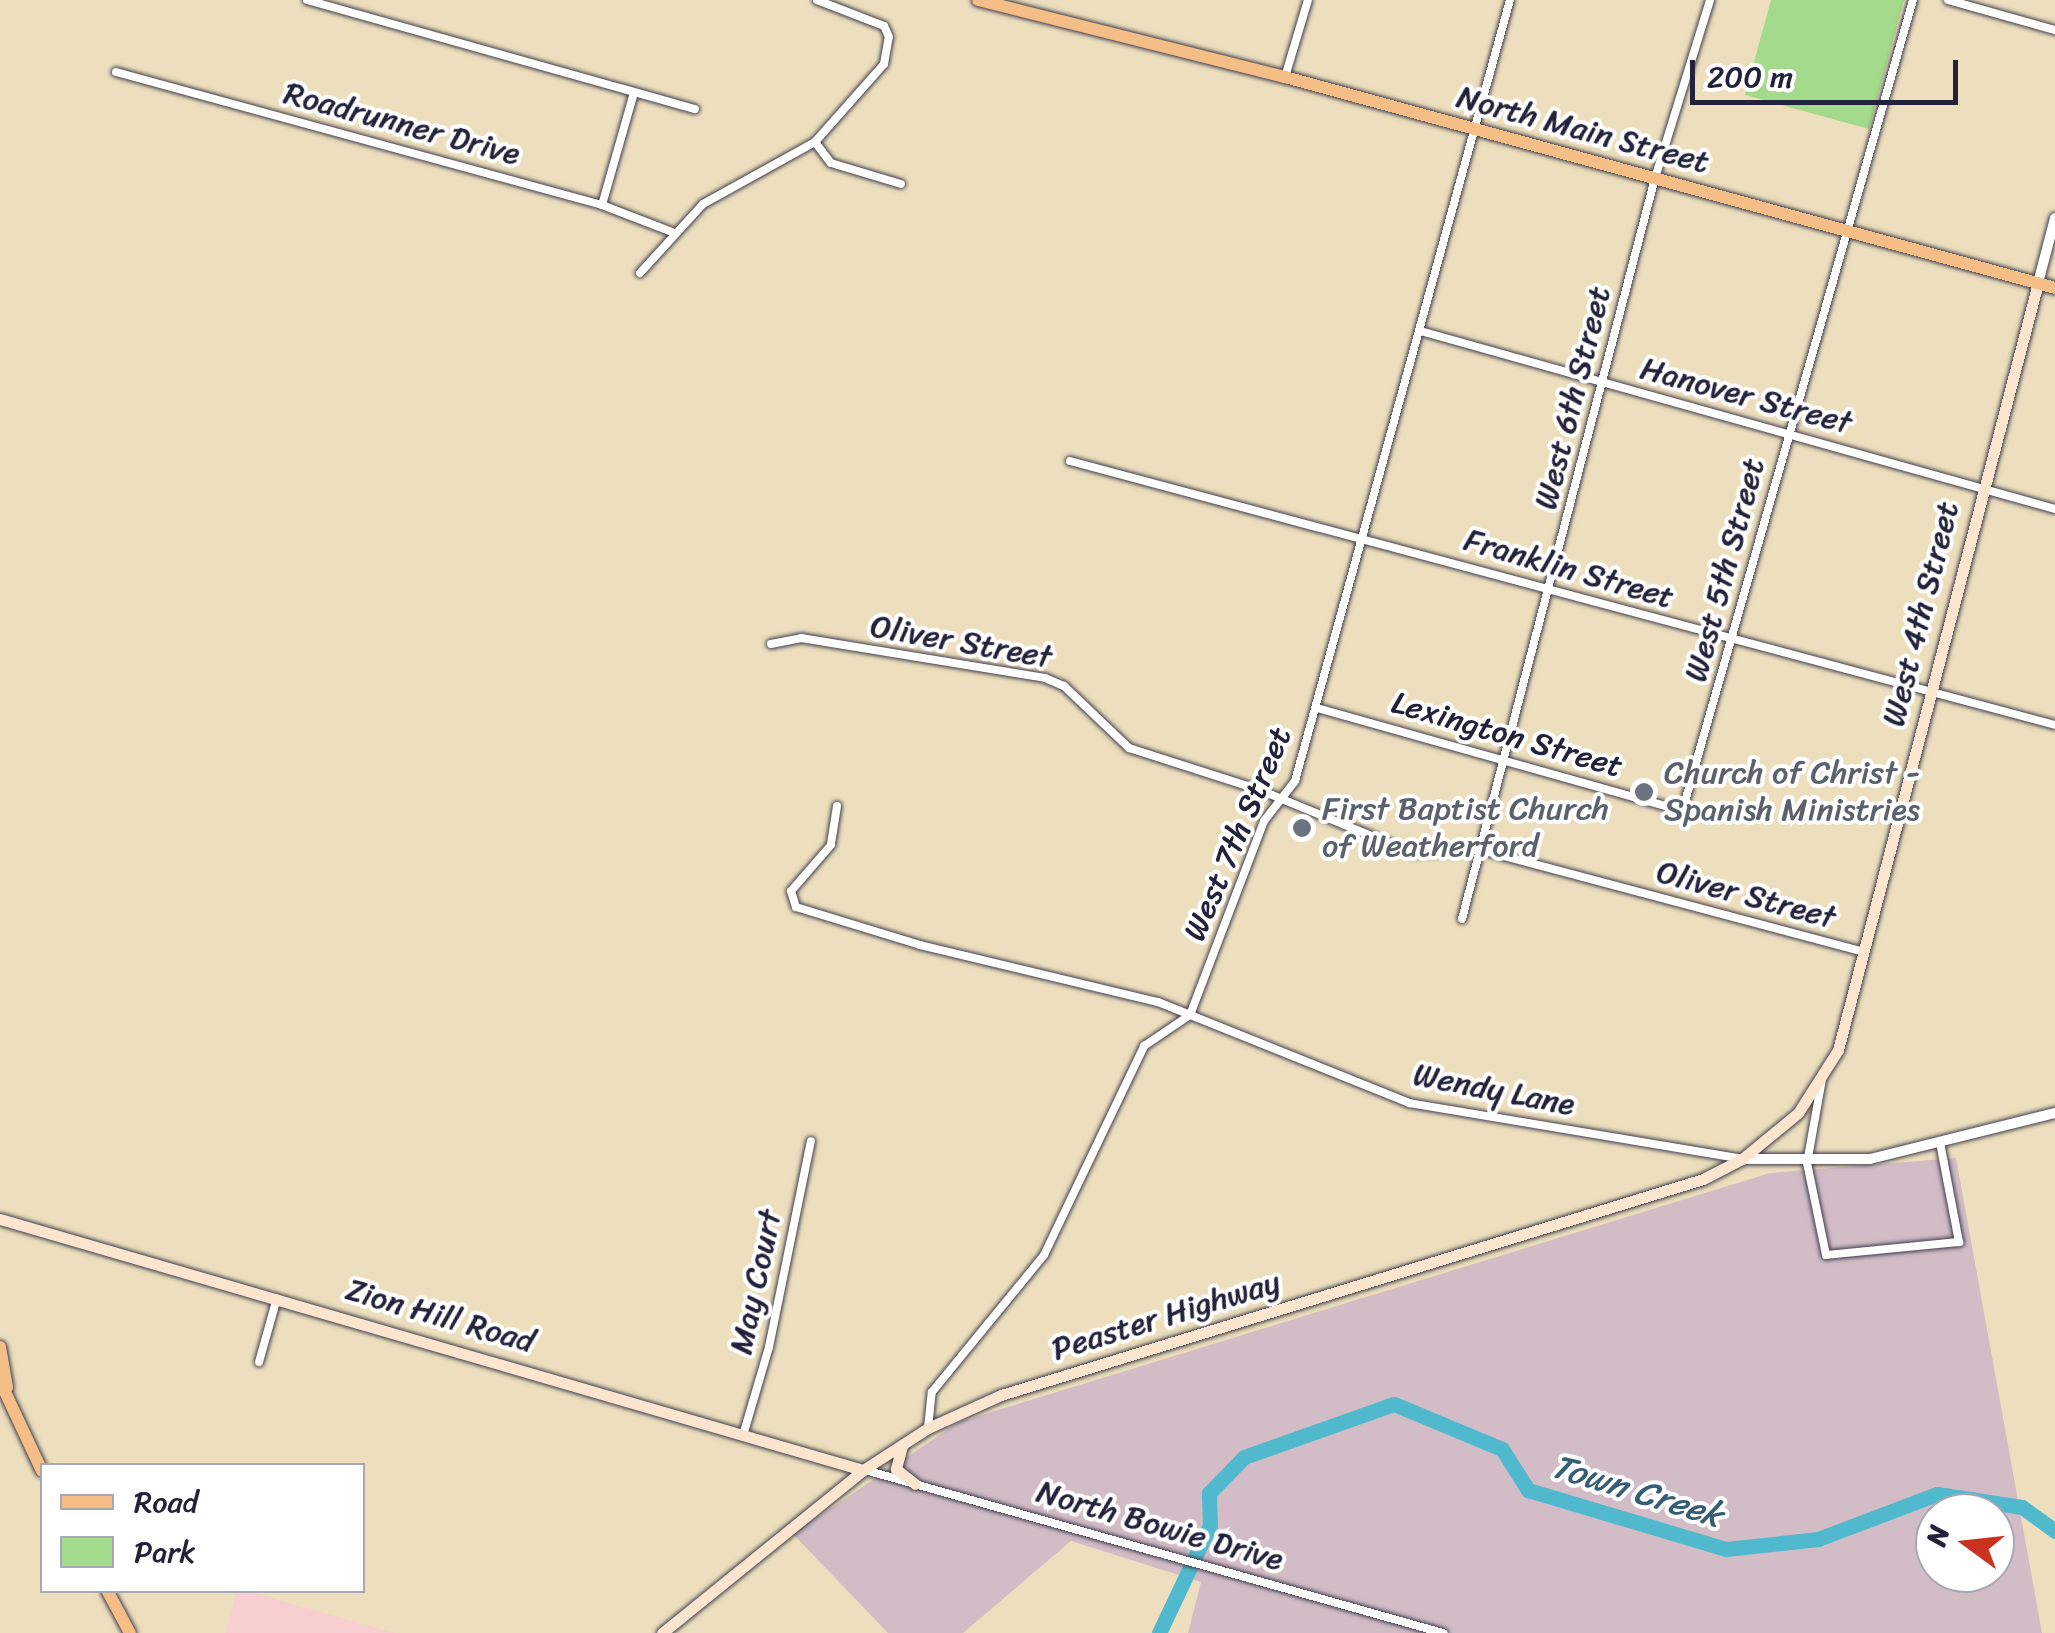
<!DOCTYPE html>
<html>
<head>
<meta charset="utf-8">
<style>
	body { margin:0 }
	#map { position:relative; width:2055px; height:1633px; overflow:hidden; background:#eddfbd; font-family:Sriracha,sans-serif }
	div>[style] { position:absolute }
	.built>* { inset:0; background:#f7cfd1 }
	.industrial>* { inset:0; background:#d2bdc6 }
	.green>* { inset:0; background:#a3da8b }
	.river>* { height:15px; margin:-7.5px; padding:0 7.5px; transform-origin:7.5px; border-radius:7.5px; background:#51b9ce }
	.roads { filter:drop-shadow(0 0 2px #403e4e) drop-shadow(0 0 2px #403e4e) }
	.minor>* { height:8px; margin:-4px; padding:0 4px; transform-origin:4px; border-radius:4px; background:#fff }
	.tertiary>* { height:10px; margin:-5px; padding:0 5px; transform-origin:5px; border-radius:5px; background:#fff }
	.secondary>* { height:11px; margin:-5.5px; padding:0 5.5px; transform-origin:5.5px; border-radius:5.5px; background:#fbe5cf }
	.primary>* { height:12px; margin:-6px; padding:0 6px; transform-origin:6px; border-radius:6px; background:#f6be87 }
	.dots>* { width:28px; height:28px; translate:-50% -50%; box-sizing:border-box; border:5px solid #fff; border-radius:50% }
	span { translate:-50% -50%; white-space:nowrap; text-align:center; line-height:1.15; -webkit-text-stroke:8px #fff; paint-order:stroke }
	.street-label { font-size:32px; color:#22223b }
	.worship-label { font-size:32px; color:#5b616d }
	.left { translate:0 -50%; text-align:left }
	.water-label { font-size:35px; color:#355e76; font-style:italic }
	.legend { position:absolute; left:40px; top:1463px; width:325px; height:130px; box-sizing:border-box; background:#fff; border:2px solid #a7a7b1; margin:0; padding:12px 18px; list-style:none; font-size:30px; color:#22223b }
	.legend li { display:flex; align-items:center; gap:20px; height:50px }
	.legend b { width:50px; border:2px solid #a7a7b1 }
	.north { position:absolute; left:1915px; top:1493px; width:100px; height:100px; box-sizing:border-box; background:#fff; border:2px solid #a7a7b1; border-radius:50%; rotate:285deg; font-size:28px; font-weight:700; line-height:40px; text-align:center; color:#22223b }
	.north::after { content:''; display:block; margin:auto; width:35px; height:45px; background:#c8321e; clip-path:polygon(50% 0,100% 100%,50% 72%,0 100%) }
	.scale { position:absolute; left:1690px; top:60px; width:268px; height:45px; box-sizing:border-box; border:5px solid #22223b; border-top:0; padding-left:12px; font-size:30px; line-height:35px; white-space:nowrap; color:#22223b; -webkit-text-stroke:8px #fff; paint-order:stroke }
</style>
</head>
<body>
<div id="map">
	<div class="built">
		<i style="clip-path:polygon(237px 1590px,247px 1591px,395px 1633px,226px 1633px)"></i>
	</div>
	<div class="industrial">
		<i style="clip-path:polygon(evenodd,1956px 1158px,2042px 1633px,1188px 1633px,1201px 1582px,1071px 1541px,963px 1633px,888px 1633px,793px 1534px,959px 1422px,1770px 1173px,1956px 1158px,1935px 1513px,1995px 1513px,1995px 1573px,1935px 1573px,1935px 1513px)"></i>
	</div>
	<div class="green">
		<i style="clip-path:polygon(1771px 0,1904px 0,1869px 129px,1745px 95px)"></i>
	</div>
	<div class="river">
		<i style="left:1159px;top:1633px;width:119px;rotate:-64.7deg"></i>
		<i style="left:1210px;top:1525px;width:32px;rotate:-92deg"></i>
		<i style="left:1209px;top:1493px;width:50px;rotate:-45.8deg"></i>
		<i style="left:1244px;top:1457px;width:159px;rotate:-19.5deg"></i>
		<i style="left:1394px;top:1404px;width:117px;rotate:22.6deg"></i>
		<i style="left:1502px;top:1449px;width:49px;rotate:57.6deg"></i>
		<i style="left:1528px;top:1490px;width:207px;rotate:16.6deg"></i>
		<i style="left:1726px;top:1549px;width:93px;rotate:-6.2deg"></i>
		<i style="left:1818px;top:1539px;width:127px;rotate:-20.7deg"></i>
		<i style="left:1937px;top:1494px;width:86px;rotate:8.7deg"></i>
		<i style="left:2022px;top:1507px;width:41px;rotate:36deg"></i>
	</div>
	<div class="roads">
		<div class="minor">
			<i style="left:307px;top:0;width:403px;rotate:15.7deg"></i>
			<i style="left:1948px;top:0;width:111px;rotate:15.7deg"></i>
			<i style="left:116px;top:72px;width:504px;rotate:15.3deg"></i>
			<i style="left:602px;top:205px;width:75px;rotate:21.1deg"></i>
			<i style="left:1285px;top:77px;width:80px;rotate:-73.4deg"></i>
			<i style="left:815px;top:142px;width:26px;rotate:53deg"></i>
			<i style="left:831px;top:163px;width:73px;rotate:16.7deg"></i>
			<i style="left:602px;top:205px;width:116px;rotate:-74.1deg"></i>
			<i style="left:640px;top:273px;width:93px;rotate:-47.6deg"></i>
			<i style="left:703px;top:204px;width:128px;rotate:-29deg"></i>
			<i style="left:815px;top:142px;width:104px;rotate:-48.5deg"></i>
			<i style="left:884px;top:64px;width:27px;rotate:-80deg"></i>
			<i style="left:889px;top:37px;width:12px;rotate:-114deg"></i>
			<i style="left:884px;top:26px;width:72px;rotate:-158.8deg"></i>
			<i style="left:1424px;top:332px;width:655px;rotate:15.67deg"></i>
			<i style="left:1070px;top:461px;width:1020px;rotate:15deg"></i>
			<i style="left:771px;top:644px;width:31px;rotate:-11deg"></i>
			<i style="left:801px;top:638px;width:247px;rotate:9.3deg"></i>
			<i style="left:1045px;top:678px;width:21px;rotate:23deg"></i>
			<i style="left:1064px;top:686px;width:90px;rotate:43.6deg"></i>
			<i style="left:1129px;top:748px;width:138px;rotate:17.8deg"></i>
			<i style="left:1260px;top:790px;width:165px;rotate:22.4deg"></i>
			<i style="left:1413px;top:853px;width:68px;rotate:-2.5deg"></i>
			<i style="left:1481px;top:850px;width:396px;rotate:14.9deg"></i>
			<i style="left:1317px;top:708px;width:367px;rotate:15.7deg"></i>
			<i style="left:1670px;top:807px;width:14px;rotate:-8deg"></i>
			<i style="left:1684px;top:805px;width:837px;rotate:-74.12deg"></i>
			<i style="left:837px;top:806px;width:39px;rotate:99deg"></i>
			<i style="left:831px;top:845px;width:61px;rotate:131deg"></i>
			<i style="left:791px;top:891px;width:17px;rotate:73deg"></i>
			<i style="left:796px;top:907px;width:130px;rotate:17deg"></i>
			<i style="left:920px;top:945px;width:245px;rotate:13.5deg"></i>
			<i style="left:1158px;top:1002px;width:271px;rotate:21.9deg"></i>
			<i style="left:1409px;top:1103px;width:338px;rotate:9.5deg"></i>
			<i style="left:1462px;top:919px;width:766px;rotate:-75.4deg"></i>
			<i style="left:1655px;top:178px;width:186px;rotate:-72.8deg"></i>
			<i style="left:1822px;top:1079px;width:85px;rotate:100.1deg"></i>
			<i style="left:1807px;top:1163px;width:94px;rotate:78.3deg"></i>
			<i style="left:1826px;top:1255px;width:134px;rotate:-5.6deg"></i>
			<i style="left:1959px;top:1242px;width:102px;rotate:-100.8deg"></i>
			<i style="left:259px;top:1362px;width:66px;rotate:-74.3deg"></i>
			<i style="left:928px;top:1428px;width:36px;rotate:-84deg"></i>
			<i style="left:932px;top:1392px;width:177px;rotate:-50.7deg"></i>
			<i style="left:1044px;top:1255px;width:232px;rotate:-64.4deg"></i>
			<i style="left:1144px;top:1046px;width:55px;rotate:-34deg"></i>
			<i style="left:1190px;top:1015px;width:208px;rotate:-69.1deg"></i>
			<i style="left:1264px;top:821px;width:51px;rotate:-52.2deg"></i>
			<i style="left:1295px;top:781px;width:810px;rotate:-74.61deg"></i>
			<i style="left:744px;top:1432px;width:89px;rotate:-73.6deg"></i>
			<i style="left:769px;top:1347px;width:210px;rotate:-78.5deg"></i>
			<i style="left:865px;top:1470px;width:601px;rotate:15.75deg"></i>
		</div>
		<div class="tertiary">
			<i style="left:2038px;top:283px;width:67px;rotate:-75.3deg"></i>
			<i style="left:1742px;top:1159px;width:128px"></i>
			<i style="left:1870px;top:1159px;width:191px;rotate:-14deg"></i>
		</div>
		<div class="secondary">
			<i style="left:0;top:1219px;width:899px;rotate:16.22deg"></i>
			<i style="left:902px;top:1446px;width:24px;rotate:105deg"></i>
			<i style="left:896px;top:1469px;width:24px;rotate:38deg"></i>
			<i style="left:662px;top:1633px;width:259px;rotate:-39deg"></i>
			<i style="left:863px;top:1470px;width:77px;rotate:-32.9deg"></i>
			<i style="left:928px;top:1428px;width:80px;rotate:-24.3deg"></i>
			<i style="left:1001px;top:1395px;width:734px;rotate:-17.1deg"></i>
			<i style="left:1703px;top:1179px;width:44px;rotate:-27.1deg"></i>
			<i style="left:1742px;top:1159px;width:72px;rotate:-39.4deg"></i>
			<i style="left:1798px;top:1113px;width:75px;rotate:-57.6deg"></i>
			<i style="left:1838px;top:1050px;width:793px;rotate:-75.39deg"></i>
		</div>
		<div class="primary">
			<i style="left:978px;top:0;width:317px;rotate:14.1deg"></i>
			<i style="left:1285px;top:77px;width:798px;rotate:15.32deg"></i>
			<i style="left:0;top:1347px;width:41px;rotate:80.1deg"></i>
			<i style="left:0;top:1381px;width:99px;rotate:65deg"></i>
			<i style="left:107px;top:1590px;width:49px;rotate:61.9deg"></i>
		</div>
	</div>
	<div class="dots">
		<i style="left:1644px;top:792px;background:#6b7280"></i>
		<i style="left:1302px;top:828px;background:#6b7280"></i>
	</div>
	<div class="street-label">
		<span style="left:402px;top:124px;rotate:15deg">Roadrunner Drive</span>
		<span style="left:1583px;top:130px;rotate:15deg">North Main Street</span>
		<span style="left:1746px;top:396px;rotate:15deg">Hanover Street</span>
		<span style="left:1573px;top:398px;rotate:-76deg">West 6th Street</span>
		<span style="left:1569px;top:569px;rotate:16deg">Franklin Street</span>
		<span style="left:1725px;top:570px;rotate:-75deg">West 5th Street</span>
		<span style="left:1921px;top:614px;rotate:-76deg">West 4th Street</span>
		<span style="left:961px;top:642px;rotate:10deg">Oliver Street</span>
		<span style="left:1507px;top:735px;rotate:16deg">Lexington Street</span>
		<span style="left:1238px;top:834px;rotate:-67deg">West 7th Street</span>
		<span style="left:1746px;top:895px;rotate:15deg">Oliver Street</span>
		<span style="left:1494px;top:1090px;rotate:11deg">Wendy Lane</span>
		<span style="left:756px;top:1282px;rotate:-78deg">May Court</span>
		<span style="left:440px;top:1316px;rotate:16deg">Zion Hill Road</span>
		<span style="left:1166px;top:1316px;rotate:-17deg">Peaster Highway</span>
		<span style="left:1160px;top:1526px;rotate:16deg">North Bowie Drive</span>
	</div>
	<div class="worship-label">
		<span class="left" style="left:1664px;top:792px">Church of Christ -<br>Spanish Ministries</span>
		<span class="left" style="left:1322px;top:828px">First Baptist Church<br>of Weatherford</span>
	</div>
	<div class="water-label">
		<span style="left:1637px;top:1490px;rotate:17deg">Town Creek</span>
	</div>
	<ul class="legend">
	<li><b style="height:12px;background:#f6be87"></b>Road</li>
	<li><b style="height:28px;background:#a3da8b"></b>Park</li>
	</ul>
	<div class="north">N</div>
	<div class="scale">200 m</div>
</div>
</body>
</html>
